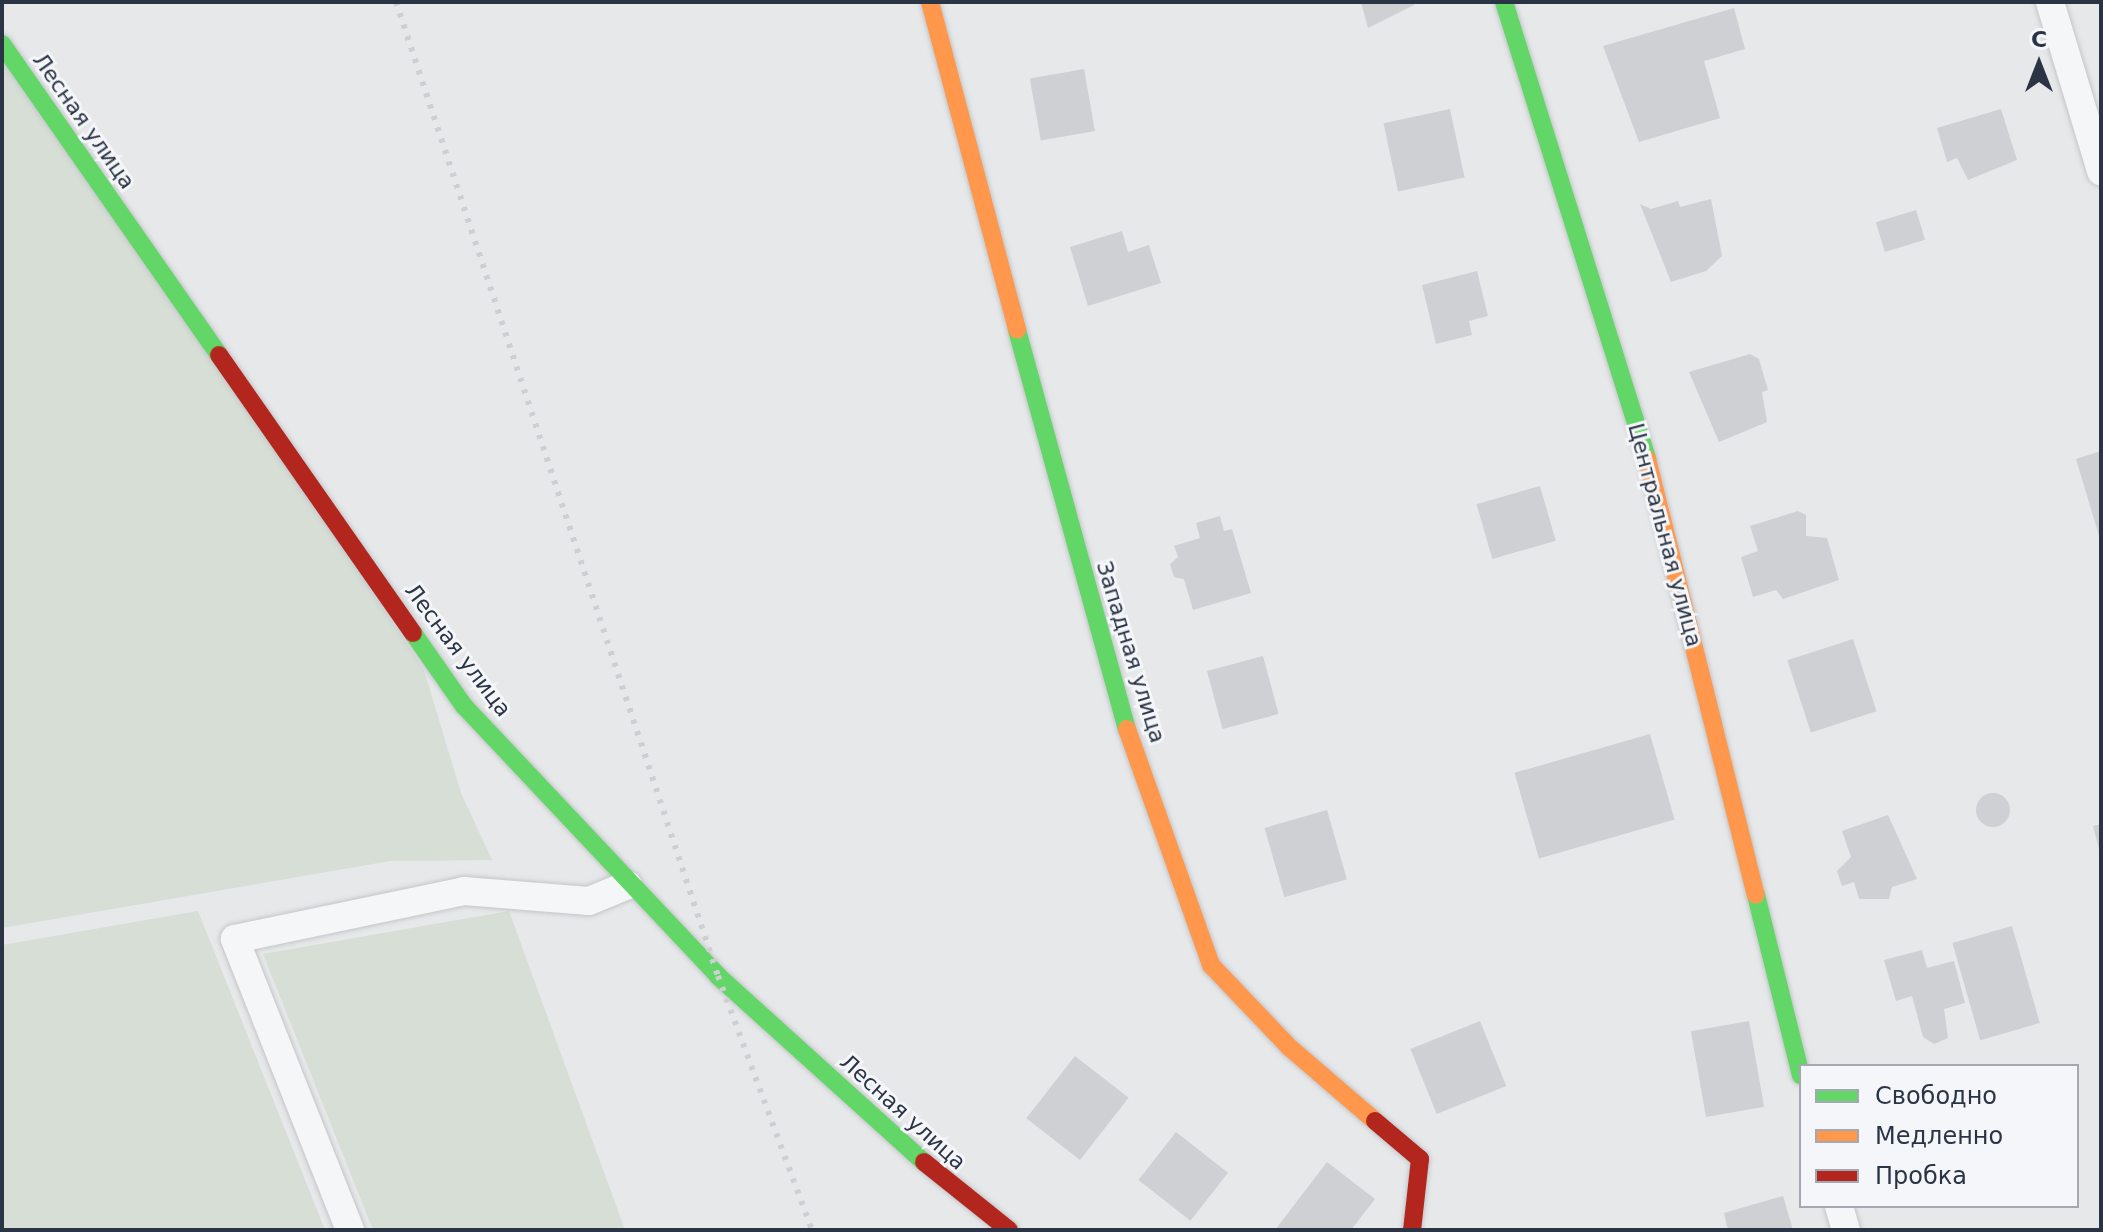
<!DOCTYPE html>
<html>
<head>
<meta charset="utf-8">
<style>
	body { margin:0 }
	#map { position:relative; width:2103px; height:1232px; overflow:hidden; background:#e6e8ea; font-family:"DejaVu Sans",sans-serif }
	div>[style] { position:absolute }
	.green>* { inset:0; background:#d6ded6 }
	.building>* { inset:0; background:#ced0d3; transform-origin:0 0 }
	.round { border-radius:50% }
	.roads { filter:drop-shadow(0 0 2px #c4c6c8) drop-shadow(0 0 2px #c4c6c8) }
	.street>* { height:28px; margin:-14px; padding:0 14px; transform-origin:14px; border-radius:14px; background:#f5f6f7 }
	.fast>* { height:18px; margin:-9px; padding:0 9px; transform-origin:9px; border-radius:9px; background:#63d668 }
	.slow>* { height:18px; margin:-9px; padding:0 9px; transform-origin:9px; border-radius:9px; background:#ff974d }
	.jam>* { height:18px; margin:-9px; padding:0 9px; transform-origin:9px; border-radius:9px; background:#b3261e }
	.rail>* { height:6px; margin-top:-3px; transform-origin:0; background:repeating-linear-gradient(90deg,#cecfd2 0 4px,transparent 0 12px) }
	span { translate:-50% -50%; white-space:nowrap; text-align:center; line-height:1.15; -webkit-text-stroke:6px #f4f6f9; paint-order:stroke }
	.street-label { font-size:22px; color:#2b3445 }
	.frame { position:absolute; inset:0; border:4px solid #2b3445; pointer-events:none }
	.legend { position:absolute; left:1799px; top:1064px; width:280px; height:144px; box-sizing:border-box; background:#f4f6f9; border:2px solid #a4a8b1; margin:0; padding:10px 14px; list-style:none; font-size:24px; color:#2b3445 }
	.legend li { display:flex; align-items:center; gap:16px; height:40px }
	.legend b { width:40px; border:2px solid #a4a8b1 }
	.north { position:absolute; left:1999px; top:24px; width:80px; height:80px; -webkit-text-stroke:6px #f4f6f9; paint-order:stroke; rotate:0deg; font-size:22px; font-weight:700; line-height:32px; text-align:center; color:#2b3445 }
	.north::after { content:''; display:block; margin:auto; width:28px; height:36px; background:#2b3445; clip-path:polygon(50% 0,100% 100%,50% 72%,0 100%) }
</style>
</head>
<body>
<div id="map">
	<div class="green">
		<i style="clip-path:polygon(2px 31px,424px 670px,461px 793px,492px 860px,390px 861px,2px 928px)"></i>
		<i style="clip-path:polygon(198px 911px,325px 1230px,2px 1230px,2px 945px)"></i>
		<i style="clip-path:polygon(509px 911px,625px 1230px,373px 1230px,263px 954px)"></i>
	</div>
	<div class="building">
		<i style="clip-path:polygon(1361px 2px,1413px 2px,1414px 5px,1368px 28px)"></i>
		<i style="clip-path:polygon(1734px 8px,1745px 49px,1704px 61px,1720px 118px,1639px 142px,1603px 46px)"></i>
		<i style="left:1084px;top:69px;width:63px;height:55px;rotate:80deg"></i>
		<i style="left:1450px;top:109px;width:70px;height:68px;rotate:78deg"></i>
		<i style="clip-path:polygon(2001px 109px,2017px 160px,1968px 180px,1957px 158px,1947px 162px,1937px 128px)"></i>
		<i style="clip-path:polygon(1711px 199px,1722px 256px,1706px 271px,1671px 282px,1640px 204px,1651px 209px,1678px 201px,1680px 207px)"></i>
		<i style="left:1916px;top:210px;width:31px;height:42px;rotate:73deg"></i>
		<i style="clip-path:polygon(1122px 231px,1128px 252px,1149px 245px,1161px 283px,1088px 306px,1070px 247px)"></i>
		<i style="clip-path:polygon(1477px 271px,1488px 316px,1469px 321px,1472px 335px,1436px 344px,1422px 285px)"></i>
		<i style="clip-path:polygon(1750px 354px,1759px 359px,1768px 390px,1762px 392px,1767px 422px,1719px 442px,1689px 372px)"></i>
		<i style="clip-path:polygon(2101px 451px,2101px 539px,2100px 539px,2076px 459px)"></i>
		<i style="left:1540px;top:486px;width:57px;height:66px;rotate:74deg"></i>
		<i style="clip-path:polygon(1798px 511px,1806px 515px,1806px 536px,1827px 538px,1839px 580px,1783px 599px,1776px 590px,1753px 597px,1741px 557px,1758px 551px,1750px 526px)"></i>
		<i style="clip-path:polygon(1220px 516px,1224px 531px,1232px 529px,1251px 593px,1193px 610px,1184px 579px,1174px 577px,1170px 564px,1178px 557px,1174px 546px,1200px 538px,1196px 523px)"></i>
		<i style="left:1853px;top:639px;width:76px;height:69px;rotate:72deg"></i>
		<i style="left:1263px;top:656px;width:60px;height:58px;rotate:75deg"></i>
		<i style="left:1650px;top:734px;width:89px;height:141px;rotate:74deg"></i>
		<i class="round" style="left:1976px;top:793px;width:34px;height:34px"></i>
		<i style="left:1327px;top:810px;width:72px;height:65px;rotate:74deg"></i>
		<i style="clip-path:polygon(1888px 815px,1917px 879px,1892px 887px,1889px 899px,1859px 899px,1854px 882px,1842px 886px,1837px 871px,1851px 857px,1842px 831px)"></i>
		<i style="clip-path:polygon(2101px 824px,2101px 853px,2100px 853px,2093px 826px)"></i>
		<i style="left:2012px;top:926px;width:101px;height:62px;rotate:74deg"></i>
		<i style="clip-path:polygon(1922px 950px,1927px 968px,1954px 961px,1965px 1003px,1944px 1009px,1948px 1038px,1934px 1044px,1923px 1037px,1912px 996px,1896px 1001px,1884px 960px)"></i>
		<i style="left:1480px;top:1021px;width:70px;height:75px;rotate:68deg"></i>
		<i style="left:1749px;top:1021px;width:87px;height:59px;rotate:80deg"></i>
		<i style="left:1075px;top:1056px;width:68px;height:79px;rotate:38deg"></i>
		<i style="left:1176px;top:1132px;width:66px;height:61px;rotate:38deg"></i>
		<i style="clip-path:polygon(1327px 1162px,1375px 1199px,1351px 1230px,1275px 1230px)"></i>
		<i style="clip-path:polygon(1783px 1196px,1793px 1230px,1728px 1230px,1724px 1213px)"></i>
	</div>
	<div class="roads">
		<div class="street">
			<i style="left:2050px;top:2px;width:177px;rotate:73.2deg"></i>
			<i style="left:1839px;top:1206px;width:25px;rotate:74deg"></i>
			<i style="left:350px;top:1230px;width:313px;rotate:-111.6deg"></i>
			<i style="left:235px;top:939px;width:234px;rotate:-11.8deg"></i>
			<i style="left:464px;top:891px;width:125px;rotate:4.6deg"></i>
			<i style="left:589px;top:901px;width:42px;rotate:-22.3deg"></i>
		</div>
		<div class="fast">
			<i style="left:1504px;top:2px;width:479px;rotate:72.6deg"></i>
			<i style="left:2px;top:44px;width:379px;rotate:55.1deg"></i>
			<i style="left:1017px;top:330px;width:414px;rotate:74.6deg"></i>
			<i style="left:413px;top:633px;width:89px;rotate:55.1deg"></i>
			<i style="left:464px;top:706px;width:371px;rotate:46.7deg"></i>
			<i style="left:718px;top:976px;width:278px;rotate:42.1deg"></i>
			<i style="left:1756px;top:895px;width:186px;rotate:76deg"></i>
		</div>
		<div class="slow">
			<i style="left:930px;top:2px;width:339px;rotate:75.1deg"></i>
			<i style="left:1647px;top:459px;width:449px;rotate:76deg"></i>
			<i style="left:1127px;top:729px;width:251px;rotate:70.4deg"></i>
			<i style="left:1211px;top:965px;width:113px;rotate:46.4deg"></i>
			<i style="left:1289px;top:1047px;width:113px;rotate:40.7deg"></i>
		</div>
		<div class="jam">
			<i style="left:219px;top:355px;width:339px;rotate:55.1deg"></i>
			<i style="left:1375px;top:1121px;width:59px;rotate:40.2deg"></i>
			<i style="left:1420px;top:1159px;width:71px;rotate:96.4deg"></i>
			<i style="left:924px;top:1162px;width:109px;rotate:38.7deg"></i>
		</div>
	</div>
	<div class="rail">
		<i style="left:396px;top:2px;width:1026px;rotate:71.71deg"></i>
		<i style="left:718px;top:976px;width:271px;rotate:69.7deg"></i>
	</div>
	<div class="street-label">
		<span style="left:84px;top:121px;rotate:55deg">Лесная улица</span>
		<span style="left:1665px;top:535px;rotate:75deg">Центральная улица</span>
		<span style="left:458px;top:650px;rotate:53deg">Лесная улица</span>
		<span style="left:1131px;top:652px;rotate:73deg">Западная улица</span>
		<span style="left:903px;top:1112px;rotate:42deg">Лесная улица</span>
	</div>
	<div class="frame"></div>
	<ul class="legend">
	<li><b style="height:10px;background:#63d668"></b>Свободно</li>
	<li><b style="height:10px;background:#ff974d"></b>Медленно</li>
	<li><b style="height:10px;background:#b3261e"></b>Пробка</li>
	</ul>
	<div class="north">С</div>
</div>
</body>
</html>
